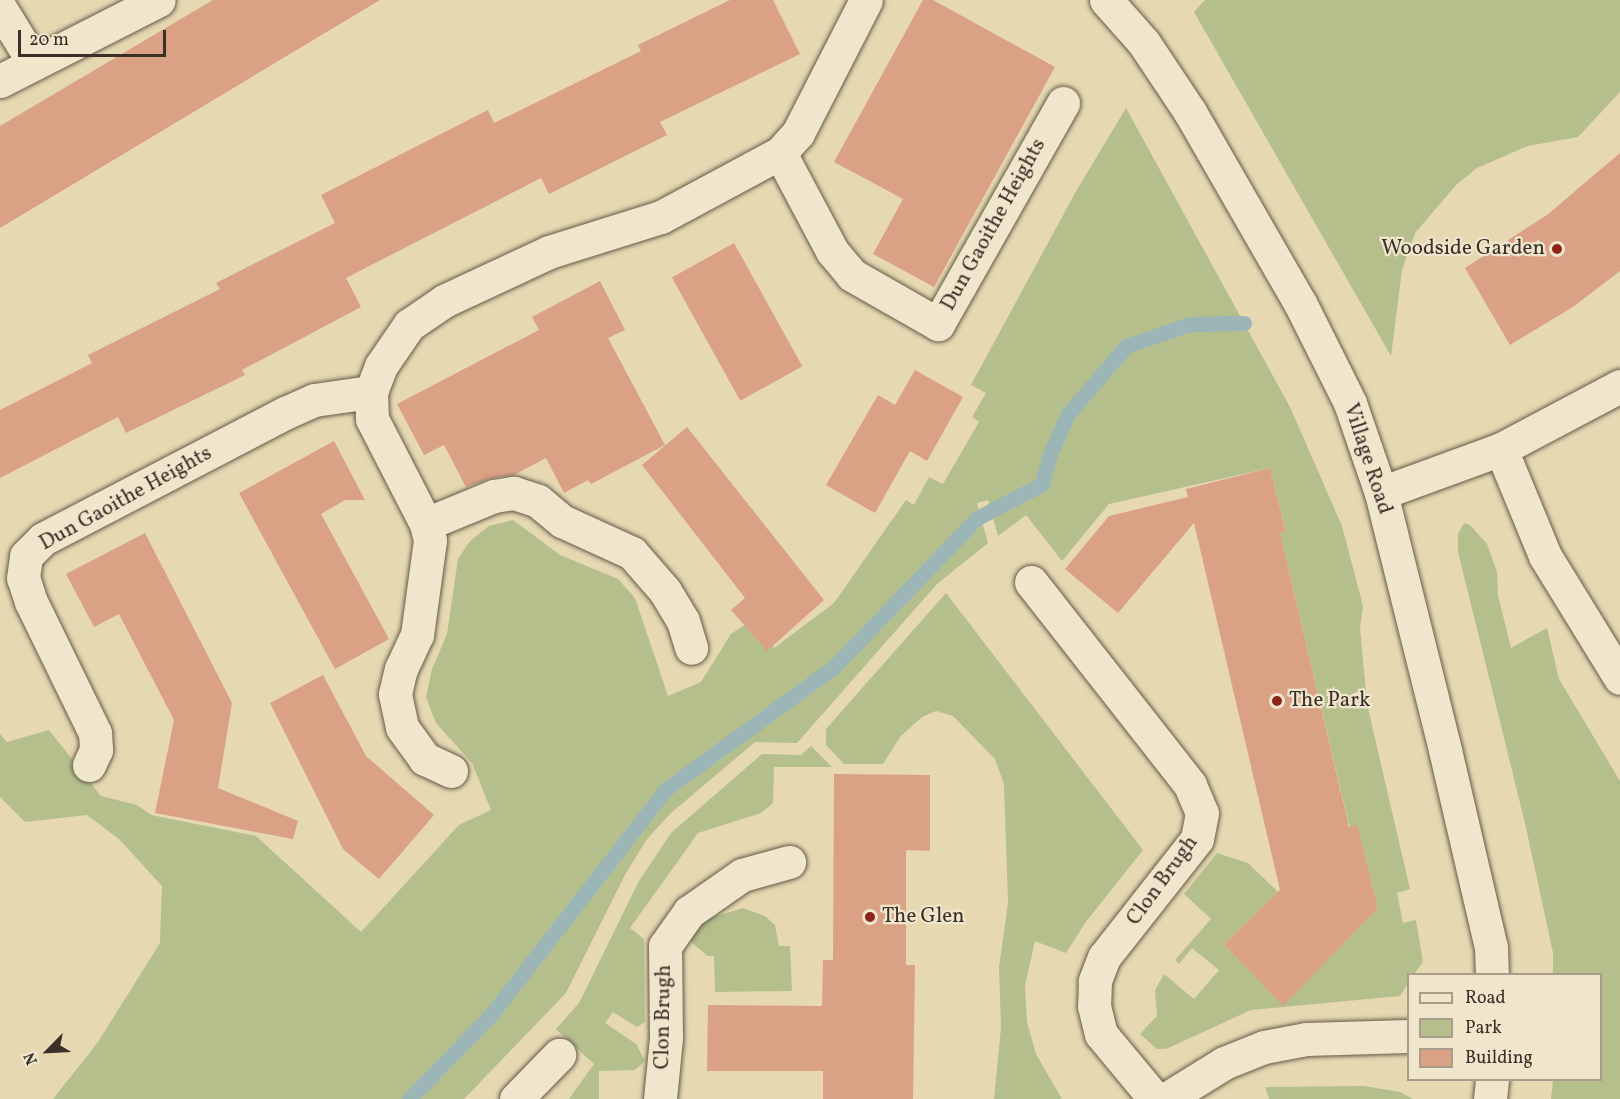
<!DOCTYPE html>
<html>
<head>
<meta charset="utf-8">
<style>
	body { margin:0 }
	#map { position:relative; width:1620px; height:1099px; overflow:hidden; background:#e6d8b1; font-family:Vollkorn,serif }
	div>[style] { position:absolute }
	.green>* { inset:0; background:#b4bf8c }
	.stream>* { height:15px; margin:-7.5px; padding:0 7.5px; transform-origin:7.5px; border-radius:7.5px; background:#9cb6b8 }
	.building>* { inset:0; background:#dba185; transform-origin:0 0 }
	.roads { filter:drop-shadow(0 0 2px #655a4a) drop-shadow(0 0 2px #655a4a) }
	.street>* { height:33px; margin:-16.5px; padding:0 16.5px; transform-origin:16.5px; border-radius:16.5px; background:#efe6cc }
	.dots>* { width:16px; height:16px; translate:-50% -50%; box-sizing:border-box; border:3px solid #efe6cc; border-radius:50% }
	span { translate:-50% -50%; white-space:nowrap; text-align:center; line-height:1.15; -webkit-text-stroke:4.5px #efe6cc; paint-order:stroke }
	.street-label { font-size:21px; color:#3a3028 }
	.poi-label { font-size:21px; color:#3a3028 }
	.right { translate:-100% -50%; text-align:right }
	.left { translate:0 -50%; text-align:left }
	.legend { position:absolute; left:1407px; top:973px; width:195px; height:108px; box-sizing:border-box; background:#efe6cc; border:2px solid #a79d8a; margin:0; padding:8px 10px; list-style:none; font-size:18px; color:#3a3028 }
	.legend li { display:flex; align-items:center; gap:12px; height:30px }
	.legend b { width:30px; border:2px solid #a79d8a }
	.north { position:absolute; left:18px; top:1021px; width:60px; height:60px; -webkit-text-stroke:4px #efe6cc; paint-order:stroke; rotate:246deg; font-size:16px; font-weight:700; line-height:24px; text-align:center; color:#3a3028 }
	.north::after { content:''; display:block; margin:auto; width:21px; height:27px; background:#3a3028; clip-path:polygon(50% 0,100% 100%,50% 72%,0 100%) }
	.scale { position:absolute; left:18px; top:30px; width:148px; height:27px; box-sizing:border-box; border:3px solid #3a3028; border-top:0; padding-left:8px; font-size:18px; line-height:21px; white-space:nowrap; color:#3a3028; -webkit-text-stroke:4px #efe6cc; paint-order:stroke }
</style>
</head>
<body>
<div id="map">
	<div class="green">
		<i style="clip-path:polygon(1205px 0,1620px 0,1620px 92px,1578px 137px,1528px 146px,1477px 168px,1457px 184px,1415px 233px,1402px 270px,1391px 356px,1194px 12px)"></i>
		<i style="clip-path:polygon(1126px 108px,1290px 407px,1342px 526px,1363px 606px,1360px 628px,1367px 704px,1410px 889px,1397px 893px,1403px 923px,1416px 920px,1423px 962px,1414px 974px,1408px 974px,1408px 983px,1400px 996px,1251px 1010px,1166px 1049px,1157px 1049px,1140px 1034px,1157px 1016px,1155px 990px,1164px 974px,1194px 999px,1219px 970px,1192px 948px,1179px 964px,1175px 960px,1211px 919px,1184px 894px,1217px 853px,1248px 863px,1278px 892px,1224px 944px,1283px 1005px,1378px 908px,1357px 826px,1350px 827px,1348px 821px,1280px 533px,1286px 531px,1270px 468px,1109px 504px,1062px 561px,1026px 515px,998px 536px,988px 500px,977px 503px,988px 543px,937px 584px,797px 743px,755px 742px,671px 813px,647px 839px,626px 873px,566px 993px,464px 1099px,53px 1099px,98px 1042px,160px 943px,162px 886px,119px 839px,87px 815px,25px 822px,0 797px,0 734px,7px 742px,49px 730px,101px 796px,137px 805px,151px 815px,256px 836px,361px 932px,459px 825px,491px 810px,472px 763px,436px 723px,426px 697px,432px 669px,447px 634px,458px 559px,470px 541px,489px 526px,513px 520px,560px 555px,618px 579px,635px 598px,668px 696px,701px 682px,731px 634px,752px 620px,774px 648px,834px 603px,906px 500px,914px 505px,929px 477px,943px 484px,979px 422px,972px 417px,986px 393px,971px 385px,1075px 193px)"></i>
		<i style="clip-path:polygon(1464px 523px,1470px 525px,1487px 544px,1497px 572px,1498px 595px,1511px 648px,1547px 628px,1559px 679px,1620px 781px,1620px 1099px,1551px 1099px,1553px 1080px,1600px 1080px,1600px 974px,1553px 974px,1553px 953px,1525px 823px,1458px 552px,1458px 534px)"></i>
		<i style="clip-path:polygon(946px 593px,1143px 850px,1085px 923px,1066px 953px,1035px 941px,1025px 986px,1027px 1022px,1036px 1054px,1062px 1099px,994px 1099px,1001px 1027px,999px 968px,1008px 903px,1004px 784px,995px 759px,953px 716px,936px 711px,922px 717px,900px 737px,883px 764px,844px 764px,826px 745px,826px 729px)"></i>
		<i style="clip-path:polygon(811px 746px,832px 767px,774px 767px,773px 803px,761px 813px,698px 833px,630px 928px,644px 939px,645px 1022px,637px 1027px,613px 1012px,605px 1023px,636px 1044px,645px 1061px,635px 1070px,599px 1071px,599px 1099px,569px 1099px,594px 1064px,556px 1029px,579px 1003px,639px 881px,671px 833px,762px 754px,801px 755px)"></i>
		<i style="clip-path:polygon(743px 908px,765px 916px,775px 925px,779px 946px,790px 946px,792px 991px,715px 992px,714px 956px,708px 956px,686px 938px,707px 919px)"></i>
		<i style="clip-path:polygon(1364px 1086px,1400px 1092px,1413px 1099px,1269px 1099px,1265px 1087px)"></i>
	</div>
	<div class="stream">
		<i style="left:409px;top:1099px;width:116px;rotate:-45.7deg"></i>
		<i style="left:490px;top:1016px;width:287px;rotate:-52.2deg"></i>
		<i style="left:666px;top:789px;width:208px;rotate:-36deg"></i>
		<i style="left:834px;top:667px;width:207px;rotate:-46.2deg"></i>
		<i style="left:977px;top:518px;width:73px;rotate:-27.6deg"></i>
		<i style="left:1042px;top:484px;width:31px;rotate:-75deg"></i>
		<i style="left:1050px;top:454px;width:44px;rotate:-65.8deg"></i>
		<i style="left:1068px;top:414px;width:89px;rotate:-49.5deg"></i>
		<i style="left:1126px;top:346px;width:68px;rotate:-19deg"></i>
		<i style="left:1190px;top:324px;width:54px;rotate:-1.1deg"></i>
	</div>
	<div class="building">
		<i style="clip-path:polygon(213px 0,380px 0,0 228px,0 126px)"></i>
		<i style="clip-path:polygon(730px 0,773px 0,800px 54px,660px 122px,667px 135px,549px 194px,541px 178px,346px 278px,361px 307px,242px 370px,245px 375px,126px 433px,118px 417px,0 478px,0 410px,92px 363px,88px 355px,220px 289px,216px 283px,335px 223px,321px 195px,488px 110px,494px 123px,641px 51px,638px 45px)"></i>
		<i style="clip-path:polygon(923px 0,933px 0,1055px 67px,934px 287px,873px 254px,903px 199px,834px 162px)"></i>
		<i style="clip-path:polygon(1620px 153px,1620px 271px,1573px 307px,1510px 345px,1465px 268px,1547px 215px)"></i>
		<i style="left:734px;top:243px;width:141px;height:71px;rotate:61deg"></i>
		<i style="clip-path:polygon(600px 281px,625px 330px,608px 338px,665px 445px,591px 484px,588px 480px,564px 493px,546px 458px,514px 475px,491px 478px,466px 487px,444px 445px,424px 455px,397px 404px,539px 330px,532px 317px)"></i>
		<i style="clip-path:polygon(915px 370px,963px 397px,927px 461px,910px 451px,875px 513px,826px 485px,878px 395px,895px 405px)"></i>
		<i style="clip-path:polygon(687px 427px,824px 600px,767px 651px,731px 610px,745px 598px,642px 465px)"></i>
		<i style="clip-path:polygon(334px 441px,365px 500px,345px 500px,321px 514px,389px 639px,335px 669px,239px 493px)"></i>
		<i style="clip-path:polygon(1270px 468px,1286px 532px,1280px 533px,1349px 827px,1357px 825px,1378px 908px,1283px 1006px,1224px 944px,1280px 890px,1194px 523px,1118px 613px,1065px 569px,1109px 516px,1188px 497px,1186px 489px)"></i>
		<i style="clip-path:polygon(145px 533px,232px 703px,218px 788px,298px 821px,293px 839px,155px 813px,174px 720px,119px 614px,94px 627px,66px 574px)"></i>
		<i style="clip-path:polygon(323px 675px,366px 756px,434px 815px,379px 879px,343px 849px,270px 703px)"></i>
		<i style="clip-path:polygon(834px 774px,930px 775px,930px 851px,906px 850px,906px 965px,915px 965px,913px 1099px,823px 1099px,823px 1071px,707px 1071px,708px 1005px,822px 1006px,823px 960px,833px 960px)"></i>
	</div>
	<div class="roads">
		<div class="street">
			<i style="left:1106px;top:0;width:57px;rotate:48.5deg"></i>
			<i style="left:1144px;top:43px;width:83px;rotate:56.3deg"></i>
			<i style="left:1190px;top:112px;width:220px;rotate:60.1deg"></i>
			<i style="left:1300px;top:303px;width:112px;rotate:63.4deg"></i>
			<i style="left:1350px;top:403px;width:95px;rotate:71deg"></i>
			<i style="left:1381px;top:493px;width:265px;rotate:76deg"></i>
			<i style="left:1445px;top:750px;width:202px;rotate:76.9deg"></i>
			<i style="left:1491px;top:947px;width:27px;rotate:88deg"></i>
			<i style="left:0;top:8px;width:65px;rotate:58.3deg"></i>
			<i style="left:0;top:81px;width:178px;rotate:-27deg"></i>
			<i style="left:780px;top:153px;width:111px;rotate:62deg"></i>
			<i style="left:832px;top:251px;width:31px;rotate:50deg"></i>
			<i style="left:852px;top:275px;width:99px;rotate:29.7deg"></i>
			<i style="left:938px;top:324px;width:254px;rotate:-60.5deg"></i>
			<i style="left:1501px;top:449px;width:116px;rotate:67.6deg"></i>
			<i style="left:1545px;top:556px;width:143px;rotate:58.4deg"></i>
			<i style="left:1381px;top:493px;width:128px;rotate:-20.1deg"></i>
			<i style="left:1501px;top:449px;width:135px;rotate:-27.9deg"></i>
			<i style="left:426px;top:524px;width:74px;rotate:-22.4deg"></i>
			<i style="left:494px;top:496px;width:20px;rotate:-9deg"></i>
			<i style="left:514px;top:493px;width:25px;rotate:18deg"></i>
			<i style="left:538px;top:501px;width:31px;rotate:40deg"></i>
			<i style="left:562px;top:521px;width:77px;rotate:24.6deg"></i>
			<i style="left:632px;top:553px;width:50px;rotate:49deg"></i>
			<i style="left:665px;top:591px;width:35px;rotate:59deg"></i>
			<i style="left:683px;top:621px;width:28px;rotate:73deg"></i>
			<i style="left:1031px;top:582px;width:258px;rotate:51.9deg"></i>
			<i style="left:1190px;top:785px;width:30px;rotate:67deg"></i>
			<i style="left:1202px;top:813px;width:26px;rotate:101deg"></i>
			<i style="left:1197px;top:839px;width:150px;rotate:128.2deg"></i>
			<i style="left:1104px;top:957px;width:26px;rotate:111deg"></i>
			<i style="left:1095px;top:981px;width:25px;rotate:92deg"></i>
			<i style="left:1094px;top:1006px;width:29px;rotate:76deg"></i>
			<i style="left:1101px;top:1034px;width:85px;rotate:50.3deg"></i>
			<i style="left:89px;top:765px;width:17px;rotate:-65deg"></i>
			<i style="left:96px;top:750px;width:17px;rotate:-93deg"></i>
			<i style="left:95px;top:733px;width:146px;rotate:-116deg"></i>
			<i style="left:31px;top:602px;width:25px;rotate:-108deg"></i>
			<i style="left:23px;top:578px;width:22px;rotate:-82deg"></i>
			<i style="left:26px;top:556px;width:24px;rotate:-45deg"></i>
			<i style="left:43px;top:539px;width:273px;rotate:-27.5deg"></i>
			<i style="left:285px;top:413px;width:32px;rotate:-24deg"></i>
			<i style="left:314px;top:400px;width:58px;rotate:-8deg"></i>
			<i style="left:451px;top:771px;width:29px;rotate:-155deg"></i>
			<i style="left:425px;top:759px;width:39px;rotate:-126deg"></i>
			<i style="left:402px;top:727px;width:34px;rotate:-102deg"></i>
			<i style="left:395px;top:694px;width:26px;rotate:-77deg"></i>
			<i style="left:401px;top:669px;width:38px;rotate:-65deg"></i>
			<i style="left:417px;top:635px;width:96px;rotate:-82.2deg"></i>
			<i style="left:430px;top:540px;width:16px;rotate:-104deg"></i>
			<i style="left:426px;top:524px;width:118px;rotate:-117.2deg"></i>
			<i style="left:372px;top:419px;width:27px;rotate:-92deg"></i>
			<i style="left:371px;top:392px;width:28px;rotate:-69deg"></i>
			<i style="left:381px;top:366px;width:50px;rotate:-55.7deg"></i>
			<i style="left:409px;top:325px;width:42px;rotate:-34.4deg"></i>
			<i style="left:444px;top:301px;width:116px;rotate:-25deg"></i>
			<i style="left:549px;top:252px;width:117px;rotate:-17.4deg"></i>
			<i style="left:661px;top:217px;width:135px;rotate:-28.3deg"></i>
			<i style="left:780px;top:153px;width:27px;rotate:-48deg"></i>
			<i style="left:798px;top:133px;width:149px;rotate:-62.9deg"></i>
			<i style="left:516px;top:1099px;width:62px;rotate:-45.7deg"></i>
			<i style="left:660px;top:1099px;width:61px;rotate:-84.4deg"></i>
			<i style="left:666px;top:1038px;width:92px;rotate:-90.6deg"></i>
			<i style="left:665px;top:946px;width:42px;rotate:-54.8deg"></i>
			<i style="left:689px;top:912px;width:65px;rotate:-34.9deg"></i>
			<i style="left:742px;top:875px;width:49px;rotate:-15.5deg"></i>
			<i style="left:1166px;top:1099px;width:68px;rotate:-31.8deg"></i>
			<i style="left:1224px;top:1063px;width:43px;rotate:-21.8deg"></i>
			<i style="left:1264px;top:1047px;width:43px;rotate:-10.8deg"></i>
			<i style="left:1306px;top:1039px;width:102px;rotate:-1.7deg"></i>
			<i style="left:1490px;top:1099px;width:19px;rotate:-84deg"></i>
		</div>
	</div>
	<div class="dots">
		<i style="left:1557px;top:249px;background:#8f2418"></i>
		<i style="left:1277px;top:701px;background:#8f2418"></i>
		<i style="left:870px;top:917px;background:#8f2418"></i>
	</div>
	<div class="street-label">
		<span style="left:994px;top:225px;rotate:-61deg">Dun Gaoithe Heights</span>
		<span style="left:1367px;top:459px;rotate:72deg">Village Road</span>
		<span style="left:126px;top:499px;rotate:-29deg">Dun Gaoithe Heights</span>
		<span style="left:1163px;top:881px;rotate:-54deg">Clon Brugh</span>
		<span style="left:664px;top:1017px;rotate:-89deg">Clon Brugh</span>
	</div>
	<div class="poi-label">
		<span class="right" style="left:1545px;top:249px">Woodside Garden</span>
		<span class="left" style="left:1289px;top:701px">The Park</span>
		<span class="left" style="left:882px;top:917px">The Glen</span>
	</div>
	<ul class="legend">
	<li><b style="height:8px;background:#efe6cc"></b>Road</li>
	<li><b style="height:16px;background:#b4bf8c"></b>Park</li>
	<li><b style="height:16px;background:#dba185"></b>Building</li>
	</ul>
	<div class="north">N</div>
	<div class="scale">20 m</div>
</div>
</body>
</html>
